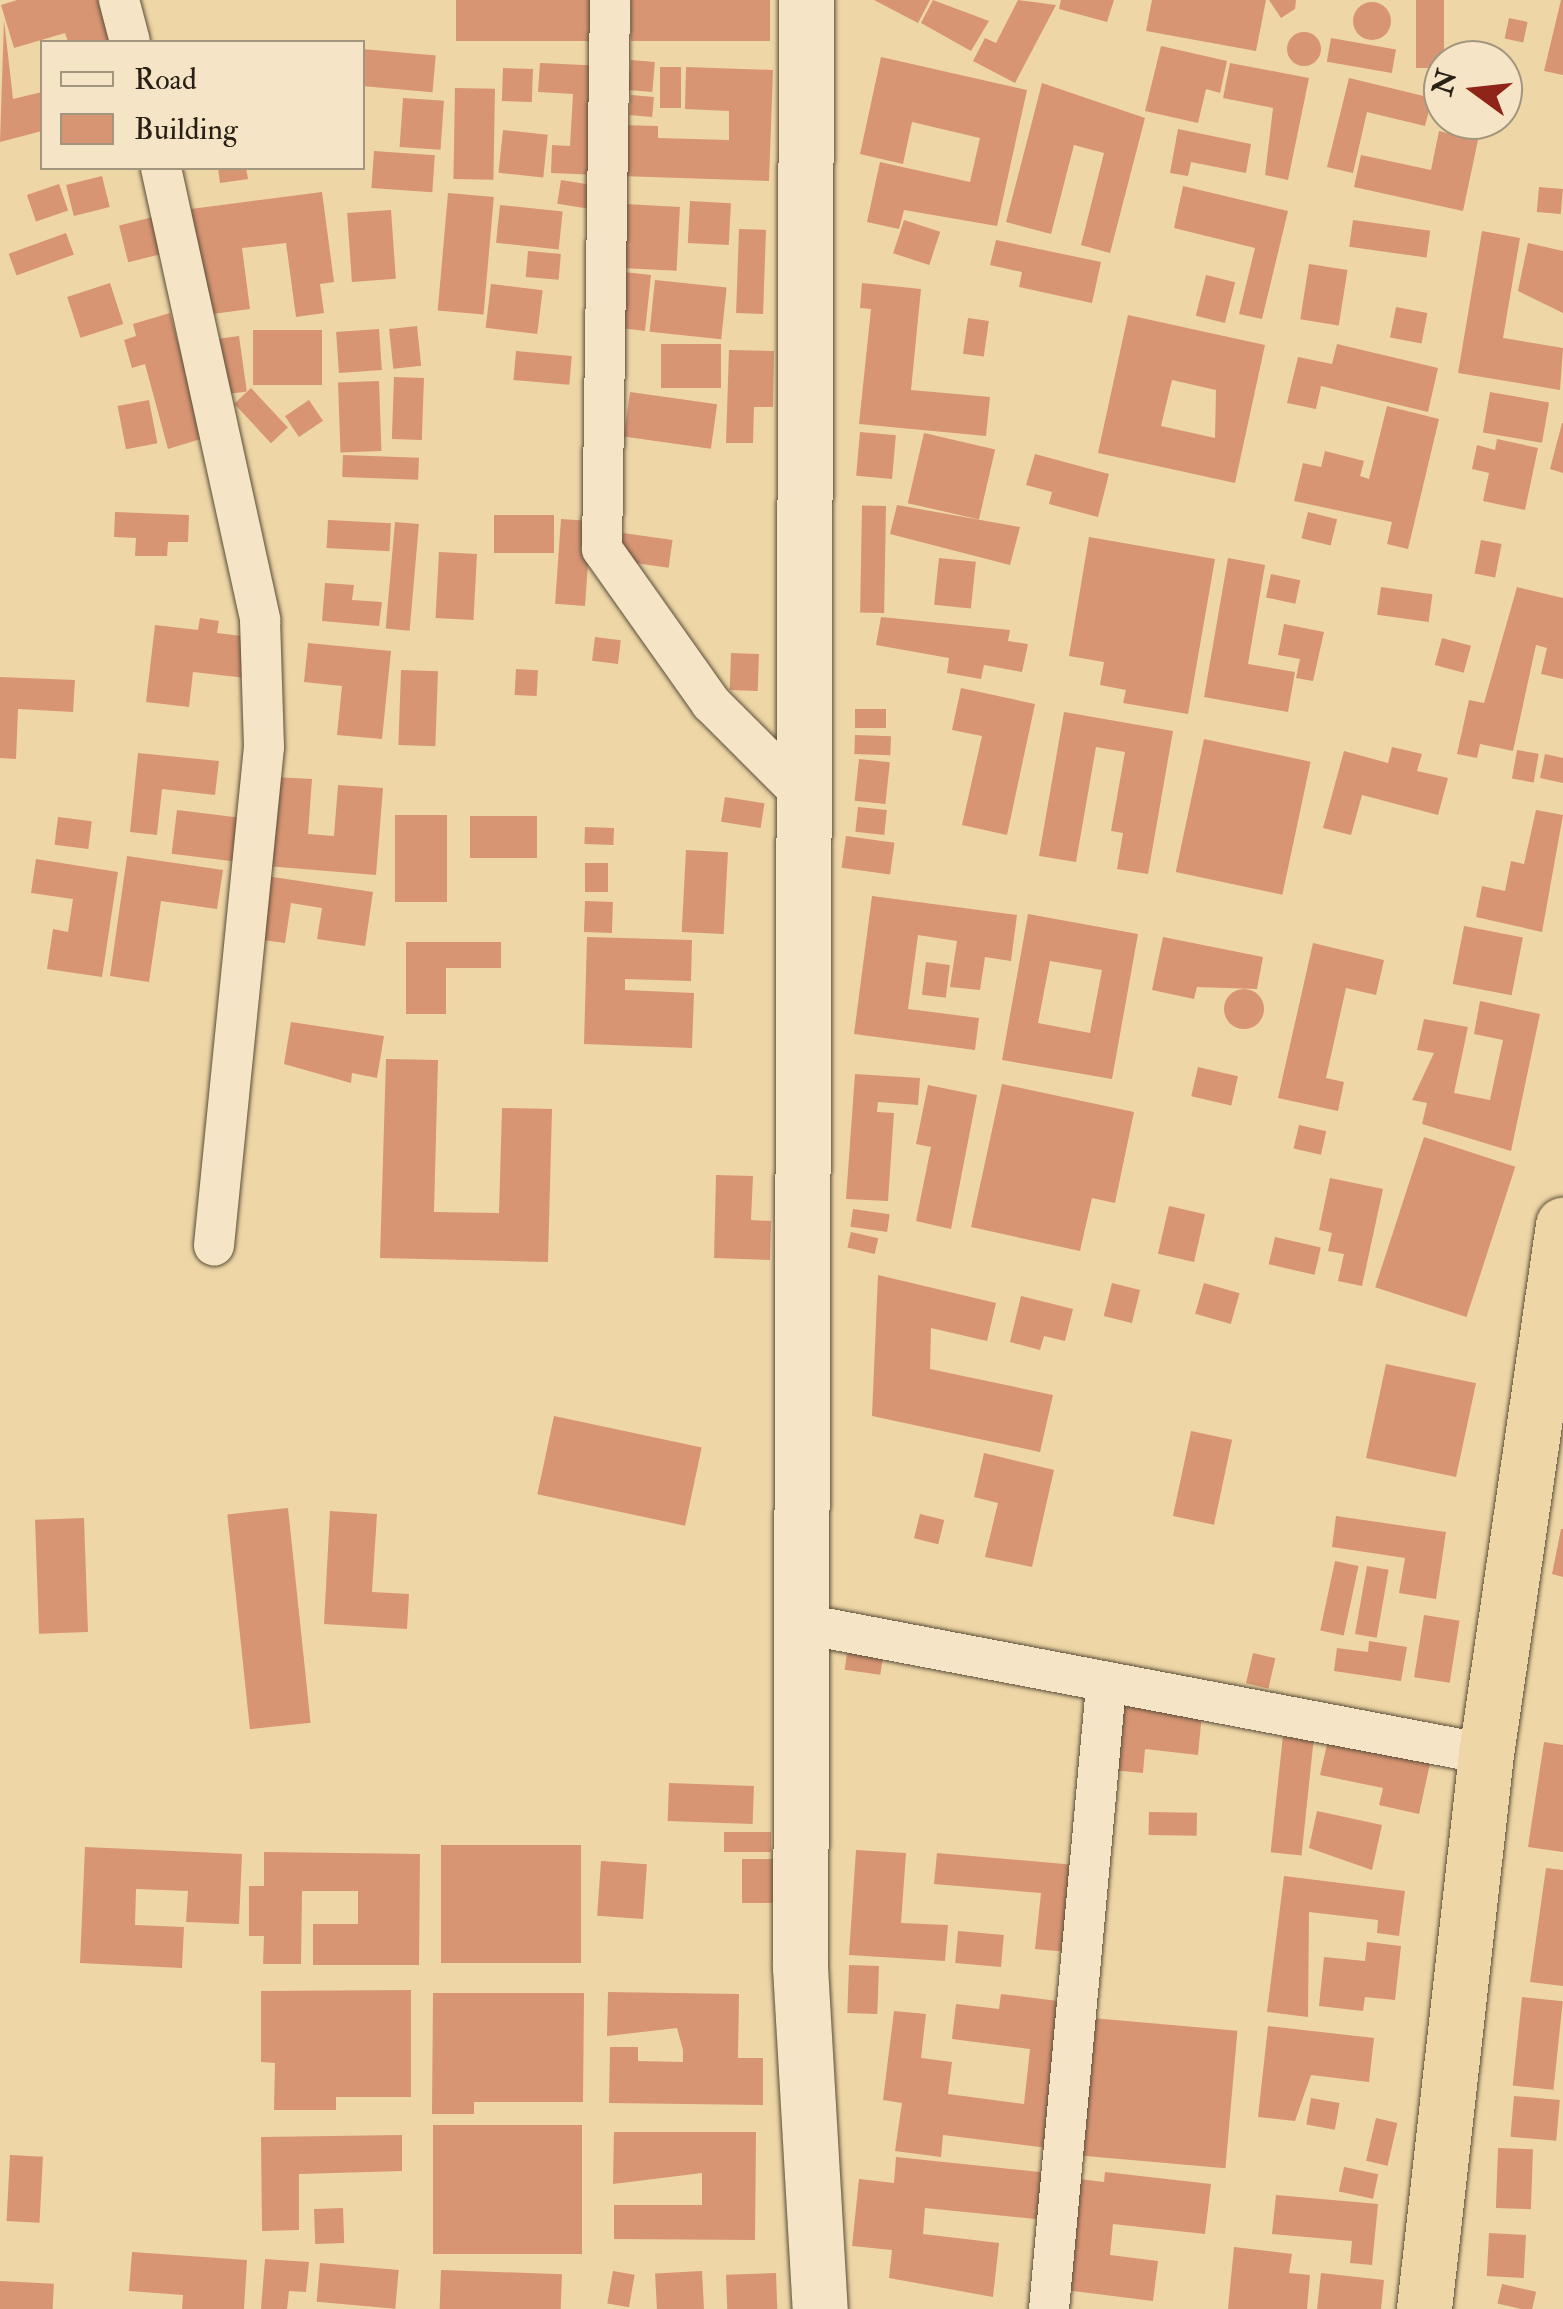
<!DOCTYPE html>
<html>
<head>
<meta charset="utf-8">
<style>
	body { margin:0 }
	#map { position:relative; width:1563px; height:2309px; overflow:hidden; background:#efd6a6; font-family:"IM FELL Double Pica",serif }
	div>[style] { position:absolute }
	.building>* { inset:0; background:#d89573; transform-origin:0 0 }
	.round { border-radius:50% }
	.roads { filter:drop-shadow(0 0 2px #5a4e39) drop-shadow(0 0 2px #5a4e39) }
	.street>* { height:40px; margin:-20px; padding:0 20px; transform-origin:20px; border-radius:20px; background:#f5e4c5 }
	.secondary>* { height:55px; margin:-27.5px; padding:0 27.5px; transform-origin:27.5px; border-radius:27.5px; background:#f5e4c5 }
	.highway>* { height:55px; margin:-27.5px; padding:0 27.5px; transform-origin:27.5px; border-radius:27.5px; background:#efd6a6 }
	span { translate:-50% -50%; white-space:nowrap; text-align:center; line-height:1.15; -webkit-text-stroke:8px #f5e4c5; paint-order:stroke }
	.legend { position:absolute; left:40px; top:40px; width:325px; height:130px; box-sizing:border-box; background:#f5e4c5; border:2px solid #a3967f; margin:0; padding:12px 18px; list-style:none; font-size:30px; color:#292015 }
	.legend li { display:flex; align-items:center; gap:20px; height:50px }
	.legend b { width:50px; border:2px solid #a3967f }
	.north { position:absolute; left:1423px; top:40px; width:100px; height:100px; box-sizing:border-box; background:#f5e4c5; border:2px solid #a3967f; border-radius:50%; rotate:285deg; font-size:28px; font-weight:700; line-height:40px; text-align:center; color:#292015 }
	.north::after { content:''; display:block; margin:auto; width:35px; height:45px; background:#8f2418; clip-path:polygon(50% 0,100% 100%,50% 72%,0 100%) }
</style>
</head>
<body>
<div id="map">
	<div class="building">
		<i style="clip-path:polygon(17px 0,111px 0,124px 42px,68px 42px,65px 33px,14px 48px,1px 5px)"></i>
		<i style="left:456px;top:0;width:135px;height:41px"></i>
		<i style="left:631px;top:0;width:139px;height:41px"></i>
		<i style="clip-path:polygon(874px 0,930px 0,918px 23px)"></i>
		<i style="clip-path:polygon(933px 0,989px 21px,971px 51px,921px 23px)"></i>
		<i style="clip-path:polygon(1018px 0,1056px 5px,1015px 83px,973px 61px,985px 38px,996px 43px)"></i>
		<i style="clip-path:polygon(1061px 0,1114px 0,1107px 22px,1059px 9px)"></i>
		<i style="clip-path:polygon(1152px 0,1266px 0,1256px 51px,1146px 31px)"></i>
		<i style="clip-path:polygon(1269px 0,1296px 0,1295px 9px,1281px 18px)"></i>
		<i style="left:1416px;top:0;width:28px;height:68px"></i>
		<i style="clip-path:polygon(1561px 0,1563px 0,1563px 75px,1544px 71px)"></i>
		<i class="round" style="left:1353px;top:2px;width:38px;height:38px"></i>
		<i style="left:1509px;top:18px;width:19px;height:21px;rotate:12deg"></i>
		<i style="clip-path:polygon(4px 20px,13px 99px,42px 92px,42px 131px,0 142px)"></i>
		<i class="round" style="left:1287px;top:32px;width:34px;height:34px"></i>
		<i style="left:1331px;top:38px;width:66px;height:24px;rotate:10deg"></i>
		<i style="clip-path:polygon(1161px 46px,1227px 61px,1220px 93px,1206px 89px,1198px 123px,1145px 111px)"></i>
		<i style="left:362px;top:49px;width:74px;height:37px;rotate:5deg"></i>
		<i style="clip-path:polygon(881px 57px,1027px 90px,997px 226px,904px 210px,899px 229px,867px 222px,880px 162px,970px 182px,980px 138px,912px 122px,903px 164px,860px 154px)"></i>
		<i style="left:631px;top:60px;width:24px;height:30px;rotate:5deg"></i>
		<i style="clip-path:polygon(540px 63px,606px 66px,600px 175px,551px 173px,552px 145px,570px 146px,573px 94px,538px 92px)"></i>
		<i style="clip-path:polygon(1230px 63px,1309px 78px,1288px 180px,1265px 175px,1273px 108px,1223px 98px)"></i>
		<i style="left:660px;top:67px;width:21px;height:41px"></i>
		<i style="clip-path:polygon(686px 67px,773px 70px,769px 181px,620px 176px,622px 125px,658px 126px,658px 138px,729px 140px,729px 111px,685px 109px)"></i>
		<i style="left:503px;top:68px;width:30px;height:33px;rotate:2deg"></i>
		<i style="clip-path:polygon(1349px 78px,1432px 98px,1425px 126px,1367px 112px,1353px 173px,1327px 167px)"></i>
		<i style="clip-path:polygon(1042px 83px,1145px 118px,1110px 253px,1081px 245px,1104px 153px,1074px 145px,1051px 234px,1006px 222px)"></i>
		<i style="left:455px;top:88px;width:40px;height:91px;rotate:1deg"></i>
		<i style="left:631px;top:95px;width:23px;height:20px;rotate:5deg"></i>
		<i style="left:403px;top:98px;width:41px;height:49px;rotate:4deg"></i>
		<i style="clip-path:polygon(1178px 129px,1251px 144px,1246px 173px,1191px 162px,1188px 176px,1170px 173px)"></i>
		<i style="left:503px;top:130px;width:45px;height:43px;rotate:6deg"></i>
		<i style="clip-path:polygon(1439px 131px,1478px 140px,1463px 211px,1354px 187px,1361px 155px,1431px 170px)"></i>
		<i style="left:374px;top:151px;width:61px;height:37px;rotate:4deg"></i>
		<i style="clip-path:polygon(218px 168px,246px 168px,248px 179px,220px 183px)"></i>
		<i style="left:102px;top:176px;width:32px;height:37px;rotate:76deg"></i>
		<i style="left:561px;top:180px;width:32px;height:24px;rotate:9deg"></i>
		<i style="left:59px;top:184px;width:28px;height:34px;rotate:71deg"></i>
		<i style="clip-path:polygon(1183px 186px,1288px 211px,1262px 319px,1239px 314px,1255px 248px,1174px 228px)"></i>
		<i style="left:1539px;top:187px;width:24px;height:25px;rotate:5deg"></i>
		<i style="clip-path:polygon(322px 192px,334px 282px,320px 284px,324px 313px,296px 317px,286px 243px,242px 248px,250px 309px,205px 315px,191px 209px)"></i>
		<i style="left:448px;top:193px;width:46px;height:118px;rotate:5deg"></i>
		<i style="left:690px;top:201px;width:41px;height:42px;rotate:3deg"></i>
		<i style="left:625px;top:204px;width:55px;height:64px;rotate:3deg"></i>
		<i style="left:500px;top:205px;width:63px;height:38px;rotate:6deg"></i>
		<i style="left:391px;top:210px;width:69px;height:44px;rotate:86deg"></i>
		<i style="left:153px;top:217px;width:38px;height:35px;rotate:76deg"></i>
		<i style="left:904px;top:220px;width:38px;height:35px;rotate:18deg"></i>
		<i style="left:1353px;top:220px;width:78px;height:27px;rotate:8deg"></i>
		<i style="left:739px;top:229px;width:27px;height:84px;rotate:2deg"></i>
		<i style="clip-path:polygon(1482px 231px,1520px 238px,1503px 338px,1563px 348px,1560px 390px,1458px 373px)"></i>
		<i style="left:66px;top:233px;width:23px;height:61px;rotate:70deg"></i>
		<i style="clip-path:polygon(996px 240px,1101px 262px,1092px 303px,1019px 287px,1022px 272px,990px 265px)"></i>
		<i style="clip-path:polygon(1528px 243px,1563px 251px,1563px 313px,1518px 291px)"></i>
		<i style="left:528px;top:251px;width:33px;height:26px;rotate:5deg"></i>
		<i style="left:1309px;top:264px;width:39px;height:56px;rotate:9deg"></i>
		<i style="clip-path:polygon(615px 271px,651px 275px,645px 331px,621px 328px)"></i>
		<i style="left:1206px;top:275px;width:30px;height:42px;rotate:14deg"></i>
		<i style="left:655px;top:280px;width:72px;height:52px;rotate:6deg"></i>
		<i style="left:110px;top:283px;width:43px;height:45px;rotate:72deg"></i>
		<i style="clip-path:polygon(862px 283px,921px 289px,911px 390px,990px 397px,986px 436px,859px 424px,871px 309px,860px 308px)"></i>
		<i style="left:491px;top:284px;width:52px;height:44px;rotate:7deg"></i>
		<i style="left:1396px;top:307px;width:32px;height:31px;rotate:11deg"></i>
		<i style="clip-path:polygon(170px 313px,204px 438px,168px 449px,145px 364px,132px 368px,124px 340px,136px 336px,133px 324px)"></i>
		<i style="clip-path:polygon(evenodd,1128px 315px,1265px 345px,1235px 483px,1098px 453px,1128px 315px,1172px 380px,1216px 390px,1215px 438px,1161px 426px,1172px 380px)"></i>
		<i style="left:968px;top:318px;width:21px;height:36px;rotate:8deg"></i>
		<i style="left:417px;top:326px;width:40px;height:28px;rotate:84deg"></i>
		<i style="left:379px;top:329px;width:41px;height:43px;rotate:86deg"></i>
		<i style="left:322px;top:330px;width:55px;height:69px;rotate:90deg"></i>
		<i style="left:239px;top:336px;width:56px;height:26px;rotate:82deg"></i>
		<i style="left:661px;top:344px;width:60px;height:44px"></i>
		<i style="clip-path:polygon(1337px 344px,1438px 368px,1428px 412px,1321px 386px,1316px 409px,1287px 403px,1298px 357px,1332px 364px)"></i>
		<i style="clip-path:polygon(729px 350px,774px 351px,773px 407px,754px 407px,753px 443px,726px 443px)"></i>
		<i style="left:516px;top:351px;width:56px;height:29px;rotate:5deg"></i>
		<i style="left:394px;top:377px;width:30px;height:62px;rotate:2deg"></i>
		<i style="left:379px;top:381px;width:70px;height:41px;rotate:88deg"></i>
		<i style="left:251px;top:388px;width:54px;height:23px;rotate:47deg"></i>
		<i style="left:630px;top:392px;width:88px;height:45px;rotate:8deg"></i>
		<i style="left:1490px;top:392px;width:60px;height:41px;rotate:10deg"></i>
		<i style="left:149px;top:400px;width:44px;height:32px;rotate:79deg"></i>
		<i style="left:309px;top:400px;width:25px;height:29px;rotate:56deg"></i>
		<i style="clip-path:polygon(1387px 406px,1439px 419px,1408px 549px,1387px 544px,1392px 522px,1294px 501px,1303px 463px,1321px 467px,1325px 451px,1364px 461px,1360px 476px,1369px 479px)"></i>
		<i style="clip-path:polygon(1562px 423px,1563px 423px,1563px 473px,1550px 469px)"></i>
		<i style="left:860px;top:432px;width:36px;height:44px;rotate:5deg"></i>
		<i style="left:924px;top:433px;width:73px;height:72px;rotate:13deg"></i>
		<i style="clip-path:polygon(1497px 439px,1538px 448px,1525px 510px,1483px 501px,1489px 473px,1472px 469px,1477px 445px,1495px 450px)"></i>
		<i style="clip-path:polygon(1035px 454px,1109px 474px,1098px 517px,1049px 504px,1052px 492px,1026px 485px)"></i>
		<i style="left:343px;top:455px;width:76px;height:22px;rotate:2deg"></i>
		<i style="clip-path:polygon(897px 505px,1020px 527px,1010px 565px,890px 534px)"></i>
		<i style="left:886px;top:506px;width:107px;height:24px;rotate:91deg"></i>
		<i style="clip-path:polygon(115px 512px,189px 515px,188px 542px,168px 542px,167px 556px,135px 556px,136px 538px,114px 537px)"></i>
		<i style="left:1308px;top:512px;width:30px;height:27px;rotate:14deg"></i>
		<i style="left:554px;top:515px;width:38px;height:60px;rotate:90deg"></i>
		<i style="left:561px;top:519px;width:30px;height:85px;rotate:4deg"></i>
		<i style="left:328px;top:520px;width:63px;height:28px;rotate:3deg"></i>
		<i style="left:395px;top:522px;width:24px;height:107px;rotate:5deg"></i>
		<i style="left:623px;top:533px;width:50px;height:28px;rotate:8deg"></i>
		<i style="clip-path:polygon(1089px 537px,1215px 559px,1188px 714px,1123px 703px,1126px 690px,1100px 685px,1104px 662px,1069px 656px)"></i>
		<i style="left:1481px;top:540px;width:21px;height:34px;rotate:11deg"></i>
		<i style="left:439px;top:552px;width:38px;height:66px;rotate:3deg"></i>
		<i style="left:939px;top:558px;width:37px;height:47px;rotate:6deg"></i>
		<i style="clip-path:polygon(1228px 558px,1265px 565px,1248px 664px,1295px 672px,1288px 712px,1204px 697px)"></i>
		<i style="left:1271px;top:574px;width:30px;height:24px;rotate:12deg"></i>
		<i style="clip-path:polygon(325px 583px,354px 585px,352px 600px,382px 602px,379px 626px,322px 621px)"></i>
		<i style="left:1381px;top:587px;width:52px;height:28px;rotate:8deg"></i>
		<i style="clip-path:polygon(1517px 587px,1563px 598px,1563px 679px,1541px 674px,1547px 648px,1536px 645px,1513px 751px,1480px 744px,1477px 758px,1457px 754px,1469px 700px,1484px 703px)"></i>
		<i style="clip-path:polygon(881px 617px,1010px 630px,1008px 641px,1028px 644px,1022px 672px,984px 665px,981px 679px,947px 673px,949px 658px,876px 645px)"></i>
		<i style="clip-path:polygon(200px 618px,219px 621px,217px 633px,250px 637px,246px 678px,193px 672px,189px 707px,146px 702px,155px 625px,198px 630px)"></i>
		<i style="clip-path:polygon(1284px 624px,1324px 632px,1313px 681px,1296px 678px,1300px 659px,1278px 655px)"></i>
		<i style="left:595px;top:637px;width:26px;height:24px;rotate:7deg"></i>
		<i style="left:1442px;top:638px;width:30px;height:28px;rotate:15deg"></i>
		<i style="clip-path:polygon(308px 643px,391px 651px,382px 739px,337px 735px,342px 686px,304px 682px)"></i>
		<i style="left:731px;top:653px;width:28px;height:37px;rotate:2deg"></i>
		<i style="left:516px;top:669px;width:22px;height:26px;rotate:3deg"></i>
		<i style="left:401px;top:670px;width:37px;height:75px;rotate:2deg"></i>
		<i style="clip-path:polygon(0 677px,75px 680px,73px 712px,18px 709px,16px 759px,0 758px)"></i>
		<i style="clip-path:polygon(961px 688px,1035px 704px,1007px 835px,962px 825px,982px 736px,952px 730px)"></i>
		<i style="left:855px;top:709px;width:31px;height:19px"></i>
		<i style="clip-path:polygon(1064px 712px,1173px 731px,1148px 874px,1117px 869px,1123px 833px,1111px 831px,1125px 752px,1096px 747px,1076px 862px,1039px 856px)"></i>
		<i style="left:855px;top:735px;width:36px;height:19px;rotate:2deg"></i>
		<i style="left:1204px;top:739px;width:109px;height:136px;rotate:12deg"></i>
		<i style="clip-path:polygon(1392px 747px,1422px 754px,1417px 771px,1448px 778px,1438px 815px,1362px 795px,1351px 835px,1323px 828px,1344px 751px,1388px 763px)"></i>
		<i style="left:1517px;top:750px;width:22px;height:29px;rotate:10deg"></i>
		<i style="clip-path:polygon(138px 753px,219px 761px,215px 795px,162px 789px,157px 835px,130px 832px)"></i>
		<i style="clip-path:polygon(1545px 754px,1563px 758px,1563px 783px,1540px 778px)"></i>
		<i style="left:859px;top:759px;width:31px;height:42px;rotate:6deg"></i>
		<i style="clip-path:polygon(273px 777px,312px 779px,308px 834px,334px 836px,338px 785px,383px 788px,376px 875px,266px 866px)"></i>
		<i style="left:725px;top:797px;width:40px;height:25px;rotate:9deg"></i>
		<i style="left:858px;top:807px;width:29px;height:25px;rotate:6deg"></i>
		<i style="left:177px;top:810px;width:78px;height:44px;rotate:7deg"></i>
		<i style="clip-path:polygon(1536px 810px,1563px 815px,1542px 932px,1476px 917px,1482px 886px,1505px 891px,1511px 861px,1524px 864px)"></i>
		<i style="left:395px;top:815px;width:52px;height:87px"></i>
		<i style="left:470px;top:816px;width:67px;height:42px"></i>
		<i style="left:58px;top:817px;width:34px;height:28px;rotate:7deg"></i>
		<i style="left:585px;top:827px;width:29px;height:17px;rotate:2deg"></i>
		<i style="left:846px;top:836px;width:49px;height:32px;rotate:8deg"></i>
		<i style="left:686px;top:850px;width:42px;height:82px;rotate:3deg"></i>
		<i style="clip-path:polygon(127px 856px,223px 870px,217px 909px,161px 901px,149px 982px,110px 976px)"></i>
		<i style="clip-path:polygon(36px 859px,118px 872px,102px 977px,47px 969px,53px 929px,68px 932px,73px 899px,31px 893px)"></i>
		<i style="left:585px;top:863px;width:23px;height:29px"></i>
		<i style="clip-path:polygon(266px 876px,373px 892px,365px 946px,317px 939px,322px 908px,291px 903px,285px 943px,256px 939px)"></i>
		<i style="clip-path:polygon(872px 896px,1017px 915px,1011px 961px,985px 957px,980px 990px,950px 987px,957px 941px,918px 935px,908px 1009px,979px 1018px,975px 1050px,854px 1034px)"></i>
		<i style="left:585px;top:901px;width:28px;height:31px;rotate:2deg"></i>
		<i style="clip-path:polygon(evenodd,1028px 914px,1138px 934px,1112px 1079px,1002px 1060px,1028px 914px,1050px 961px,1102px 970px,1090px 1033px,1038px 1023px,1050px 961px)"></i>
		<i style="left:1464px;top:926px;width:60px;height:59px;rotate:11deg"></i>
		<i style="clip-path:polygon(587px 937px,692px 940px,691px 981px,625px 979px,625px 990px,694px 993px,692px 1048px,584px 1044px)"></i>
		<i style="clip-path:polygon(1163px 937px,1263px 957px,1257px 989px,1197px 987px,1194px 999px,1152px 990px)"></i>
		<i style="clip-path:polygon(406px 942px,501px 942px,501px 968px,446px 968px,446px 1014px,406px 1014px)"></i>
		<i style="clip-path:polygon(1313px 943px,1384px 960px,1376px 995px,1346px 988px,1326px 1078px,1344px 1082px,1338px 1111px,1278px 1098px)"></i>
		<i style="left:926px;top:962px;width:24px;height:33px;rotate:7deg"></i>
		<i class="round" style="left:1224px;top:989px;width:40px;height:40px"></i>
		<i style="clip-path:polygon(1480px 1001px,1540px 1014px,1511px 1151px,1422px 1124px,1427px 1103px,1412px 1100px,1434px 1053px,1417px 1050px,1424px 1019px,1468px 1027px,1454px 1093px,1490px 1100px,1503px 1040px,1474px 1034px)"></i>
		<i style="clip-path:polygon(291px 1022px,384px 1036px,377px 1078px,352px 1073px,351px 1083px,284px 1064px)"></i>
		<i style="clip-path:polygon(386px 1059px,438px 1060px,434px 1212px,499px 1213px,502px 1108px,552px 1109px,548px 1262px,380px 1258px)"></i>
		<i style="left:1198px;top:1067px;width:41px;height:30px;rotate:13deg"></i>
		<i style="clip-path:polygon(855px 1074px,920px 1078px,918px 1105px,878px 1102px,877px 1112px,894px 1113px,888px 1201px,846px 1199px)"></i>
		<i style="clip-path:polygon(1002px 1084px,1134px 1112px,1115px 1203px,1092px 1198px,1080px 1251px,971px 1227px)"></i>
		<i style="clip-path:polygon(928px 1085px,977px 1095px,951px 1229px,916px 1221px,931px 1147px,916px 1144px)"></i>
		<i style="left:1299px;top:1125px;width:28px;height:24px;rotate:13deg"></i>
		<i style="left:1424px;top:1137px;width:96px;height:158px;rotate:18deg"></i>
		<i style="clip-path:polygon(716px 1175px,753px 1176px,751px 1220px,771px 1221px,770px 1260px,714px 1258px)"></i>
		<i style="clip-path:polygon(1330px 1178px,1383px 1189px,1362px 1286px,1338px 1281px,1344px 1254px,1328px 1251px,1332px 1233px,1319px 1230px)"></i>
		<i style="left:1169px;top:1206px;width:37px;height:49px;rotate:13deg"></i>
		<i style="left:853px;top:1209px;width:37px;height:18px;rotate:8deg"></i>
		<i style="left:851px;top:1232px;width:28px;height:16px;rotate:13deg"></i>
		<i style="left:1275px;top:1237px;width:47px;height:28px;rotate:13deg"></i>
		<i style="clip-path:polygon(878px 1275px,996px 1303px,987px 1341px,931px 1328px,930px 1369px,1053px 1395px,1040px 1452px,872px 1416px)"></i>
		<i style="left:1112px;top:1283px;width:29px;height:34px;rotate:14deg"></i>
		<i style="left:1204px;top:1283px;width:37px;height:32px;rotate:16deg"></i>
		<i style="clip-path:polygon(1021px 1296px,1073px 1309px,1065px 1341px,1044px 1336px,1040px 1350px,1010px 1342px)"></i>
		<i style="left:1386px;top:1364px;width:92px;height:96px;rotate:12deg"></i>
		<i style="left:554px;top:1416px;width:151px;height:80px;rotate:12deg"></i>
		<i style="left:1191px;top:1431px;width:42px;height:87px;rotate:12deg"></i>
		<i style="clip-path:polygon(984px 1453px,1054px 1470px,1032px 1567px,985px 1557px,998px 1503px,974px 1497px)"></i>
		<i style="left:288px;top:1508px;width:216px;height:61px;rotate:84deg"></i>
		<i style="clip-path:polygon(330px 1511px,377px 1514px,372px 1592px,409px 1594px,407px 1629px,324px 1624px)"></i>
		<i style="left:920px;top:1514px;width:25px;height:25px;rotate:14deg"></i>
		<i style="clip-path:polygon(1336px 1516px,1446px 1532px,1436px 1599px,1399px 1593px,1405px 1558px,1332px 1547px)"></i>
		<i style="left:84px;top:1518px;width:114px;height:49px;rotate:88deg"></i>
		<i style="clip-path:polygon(1561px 1529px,1563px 1529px,1563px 1577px,1552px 1574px)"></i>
		<i style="left:1335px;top:1561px;width:24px;height:71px;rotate:12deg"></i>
		<i style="left:1367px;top:1566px;width:22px;height:69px;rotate:10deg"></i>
		<i style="left:1424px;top:1615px;width:36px;height:63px;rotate:9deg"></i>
		<i style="clip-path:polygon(1369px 1641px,1407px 1647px,1401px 1681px,1334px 1671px,1337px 1648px,1368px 1652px)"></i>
		<i style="left:848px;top:1646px;width:36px;height:24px;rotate:8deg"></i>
		<i style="left:1253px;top:1653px;width:23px;height:31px;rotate:13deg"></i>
		<i style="clip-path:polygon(1118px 1704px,1202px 1713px,1198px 1755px,1145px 1749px,1143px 1773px,1112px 1770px)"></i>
		<i style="left:1283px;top:1735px;width:31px;height:118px;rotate:6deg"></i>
		<i style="clip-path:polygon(1329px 1736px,1431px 1759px,1419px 1814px,1379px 1805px,1383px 1788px,1320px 1775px)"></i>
		<i style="clip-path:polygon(1544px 1742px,1563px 1745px,1563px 1852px,1528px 1847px)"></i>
		<i style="left:669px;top:1783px;width:85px;height:38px;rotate:2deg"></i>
		<i style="clip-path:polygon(1317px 1811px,1382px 1825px,1372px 1870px,1309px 1848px)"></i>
		<i style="left:1149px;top:1812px;width:48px;height:23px;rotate:1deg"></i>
		<i style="left:724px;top:1832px;width:47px;height:20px"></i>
		<i style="left:441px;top:1845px;width:140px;height:118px"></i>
		<i style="clip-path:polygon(85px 1847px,242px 1854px,239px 1924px,186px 1922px,188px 1891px,136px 1889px,135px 1925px,184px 1927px,182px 1968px,80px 1963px)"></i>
		<i style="clip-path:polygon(856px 1850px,906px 1853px,901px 1923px,948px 1925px,945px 1961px,849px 1955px)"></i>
		<i style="clip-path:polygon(264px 1852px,420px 1854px,419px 1965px,313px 1965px,313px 1924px,358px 1924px,358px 1891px,302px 1891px,301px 1964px,263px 1964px,264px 1936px,249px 1936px,249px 1886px,264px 1886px)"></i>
		<i style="clip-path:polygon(937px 1853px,1076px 1865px,1068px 1952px,1035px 1949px,1041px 1893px,934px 1884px)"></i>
		<i style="left:742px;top:1859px;width:35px;height:44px"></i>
		<i style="left:601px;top:1861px;width:46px;height:55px;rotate:4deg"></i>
		<i style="clip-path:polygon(1546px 1868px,1563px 1870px,1563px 1986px,1530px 1982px)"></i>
		<i style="clip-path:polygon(1284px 1876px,1405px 1891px,1399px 1936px,1377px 1933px,1378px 1920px,1309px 1912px,1308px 2017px,1267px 2012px)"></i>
		<i style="left:958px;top:1931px;width:46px;height:32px;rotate:5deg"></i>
		<i style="clip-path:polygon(1367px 1942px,1401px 1946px,1395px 2000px,1365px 1997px,1363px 2011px,1319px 2006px,1324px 1957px,1365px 1961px)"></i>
		<i style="left:849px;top:1965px;width:30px;height:48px;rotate:2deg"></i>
		<i style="clip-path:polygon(411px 1990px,411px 2097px,336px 2097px,336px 2110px,274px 2110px,275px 2063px,261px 2062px,261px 1991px)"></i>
		<i style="clip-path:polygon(608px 1992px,739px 1994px,738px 2058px,763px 2058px,763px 2105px,609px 2103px,610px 2047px,638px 2047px,638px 2061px,683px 2062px,683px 2050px,677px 2028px,607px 2036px)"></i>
		<i style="clip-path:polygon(433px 1993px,584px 1993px,583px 2102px,474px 2102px,474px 2114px,432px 2114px)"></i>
		<i style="clip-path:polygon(1001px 1994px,1066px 2002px,1048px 2148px,943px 2135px,941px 2157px,895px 2151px,902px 2103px,883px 2100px,894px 2011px,926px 2014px,921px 2058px,952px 2062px,948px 2094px,1024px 2104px,1030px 2049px,952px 2039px,956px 2004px,999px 2009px)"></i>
		<i style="left:1522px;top:1997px;width:41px;height:89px;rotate:6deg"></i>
		<i style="left:1092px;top:2018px;width:146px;height:138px;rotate:5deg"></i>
		<i style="clip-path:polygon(1268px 2026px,1374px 2038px,1369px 2082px,1311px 2075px,1295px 2121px,1258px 2117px)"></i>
		<i style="left:1514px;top:2096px;width:46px;height:41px;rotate:5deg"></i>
		<i style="left:1311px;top:2098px;width:29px;height:27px;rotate:10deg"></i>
		<i style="left:1376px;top:2118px;width:22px;height:44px;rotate:13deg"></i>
		<i style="left:433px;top:2125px;width:149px;height:129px"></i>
		<i style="clip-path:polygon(614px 2132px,756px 2132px,755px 2240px,614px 2239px,614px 2205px,702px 2205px,702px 2173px,613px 2184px)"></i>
		<i style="clip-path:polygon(402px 2135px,402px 2171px,299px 2174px,299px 2230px,262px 2231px,261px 2137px)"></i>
		<i style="left:1498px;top:2148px;width:35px;height:60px;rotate:2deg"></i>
		<i style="left:10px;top:2155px;width:33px;height:66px;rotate:3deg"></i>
		<i style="clip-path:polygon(896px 2157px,1049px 2173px,1045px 2220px,925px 2208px,923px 2234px,999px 2243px,993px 2297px,889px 2278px,892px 2250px,852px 2246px,859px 2179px,894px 2183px)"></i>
		<i style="left:1344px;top:2167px;width:35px;height:25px;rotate:12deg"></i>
		<i style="clip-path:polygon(1105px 2172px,1211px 2184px,1205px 2234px,1113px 2224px,1110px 2255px,1158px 2261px,1153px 2301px,1065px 2290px,1079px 2179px,1104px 2182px)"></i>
		<i style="clip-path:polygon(1276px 2195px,1378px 2204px,1372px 2265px,1350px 2263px,1352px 2241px,1272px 2234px)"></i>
		<i style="left:343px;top:2208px;width:35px;height:29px;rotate:88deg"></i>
		<i style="left:1489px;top:2233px;width:37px;height:43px;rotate:3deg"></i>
		<i style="clip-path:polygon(1234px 2247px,1292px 2254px,1289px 2273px,1310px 2275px,1307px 2309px,1228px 2309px)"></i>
		<i style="clip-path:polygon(132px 2252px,247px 2260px,244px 2309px,182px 2309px,183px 2295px,129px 2291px)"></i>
		<i style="clip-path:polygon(265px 2259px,309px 2262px,306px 2292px,289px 2291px,287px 2309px,261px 2309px)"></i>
		<i style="left:320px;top:2263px;width:79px;height:39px;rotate:5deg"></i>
		<i style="left:441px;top:2270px;width:121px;height:39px;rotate:2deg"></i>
		<i style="left:613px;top:2271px;width:22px;height:33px;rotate:10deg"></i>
		<i style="left:702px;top:2271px;width:38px;height:47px;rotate:87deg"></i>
		<i style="left:776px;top:2273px;width:36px;height:50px;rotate:88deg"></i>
		<i style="clip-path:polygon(1321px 2273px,1384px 2280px,1381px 2309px,1317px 2309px)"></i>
		<i style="left:0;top:2281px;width:54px;height:28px;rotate:3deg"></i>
		<i style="left:1502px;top:2284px;width:35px;height:20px;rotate:13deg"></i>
	</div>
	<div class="roads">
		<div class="street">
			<i style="left:119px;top:0;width:43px;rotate:75.3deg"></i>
			<i style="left:610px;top:0;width:549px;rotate:90.83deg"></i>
			<i style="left:602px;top:549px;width:189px;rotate:54.7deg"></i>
			<i style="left:711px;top:703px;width:126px;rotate:45deg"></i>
			<i style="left:161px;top:168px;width:463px;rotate:77.6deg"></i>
			<i style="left:260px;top:620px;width:127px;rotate:88.2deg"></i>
			<i style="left:264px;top:747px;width:501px;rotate:95.73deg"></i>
			<i style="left:804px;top:1624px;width:694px;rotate:10.79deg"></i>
			<i style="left:1049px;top:2309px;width:626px;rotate:-84.77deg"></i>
		</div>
		<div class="secondary">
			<i style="left:806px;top:0;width:1967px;rotate:90.17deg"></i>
			<i style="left:800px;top:1967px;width:343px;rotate:86.7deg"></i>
		</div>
		<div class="highway">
			<i style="left:1424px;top:2309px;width:558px;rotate:-83.63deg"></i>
			<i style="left:1486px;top:1754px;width:535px;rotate:-81.72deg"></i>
		</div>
	</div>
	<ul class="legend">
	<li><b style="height:12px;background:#f5e4c5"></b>Road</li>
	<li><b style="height:28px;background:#d89573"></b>Building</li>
	</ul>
	<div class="north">N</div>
</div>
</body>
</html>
